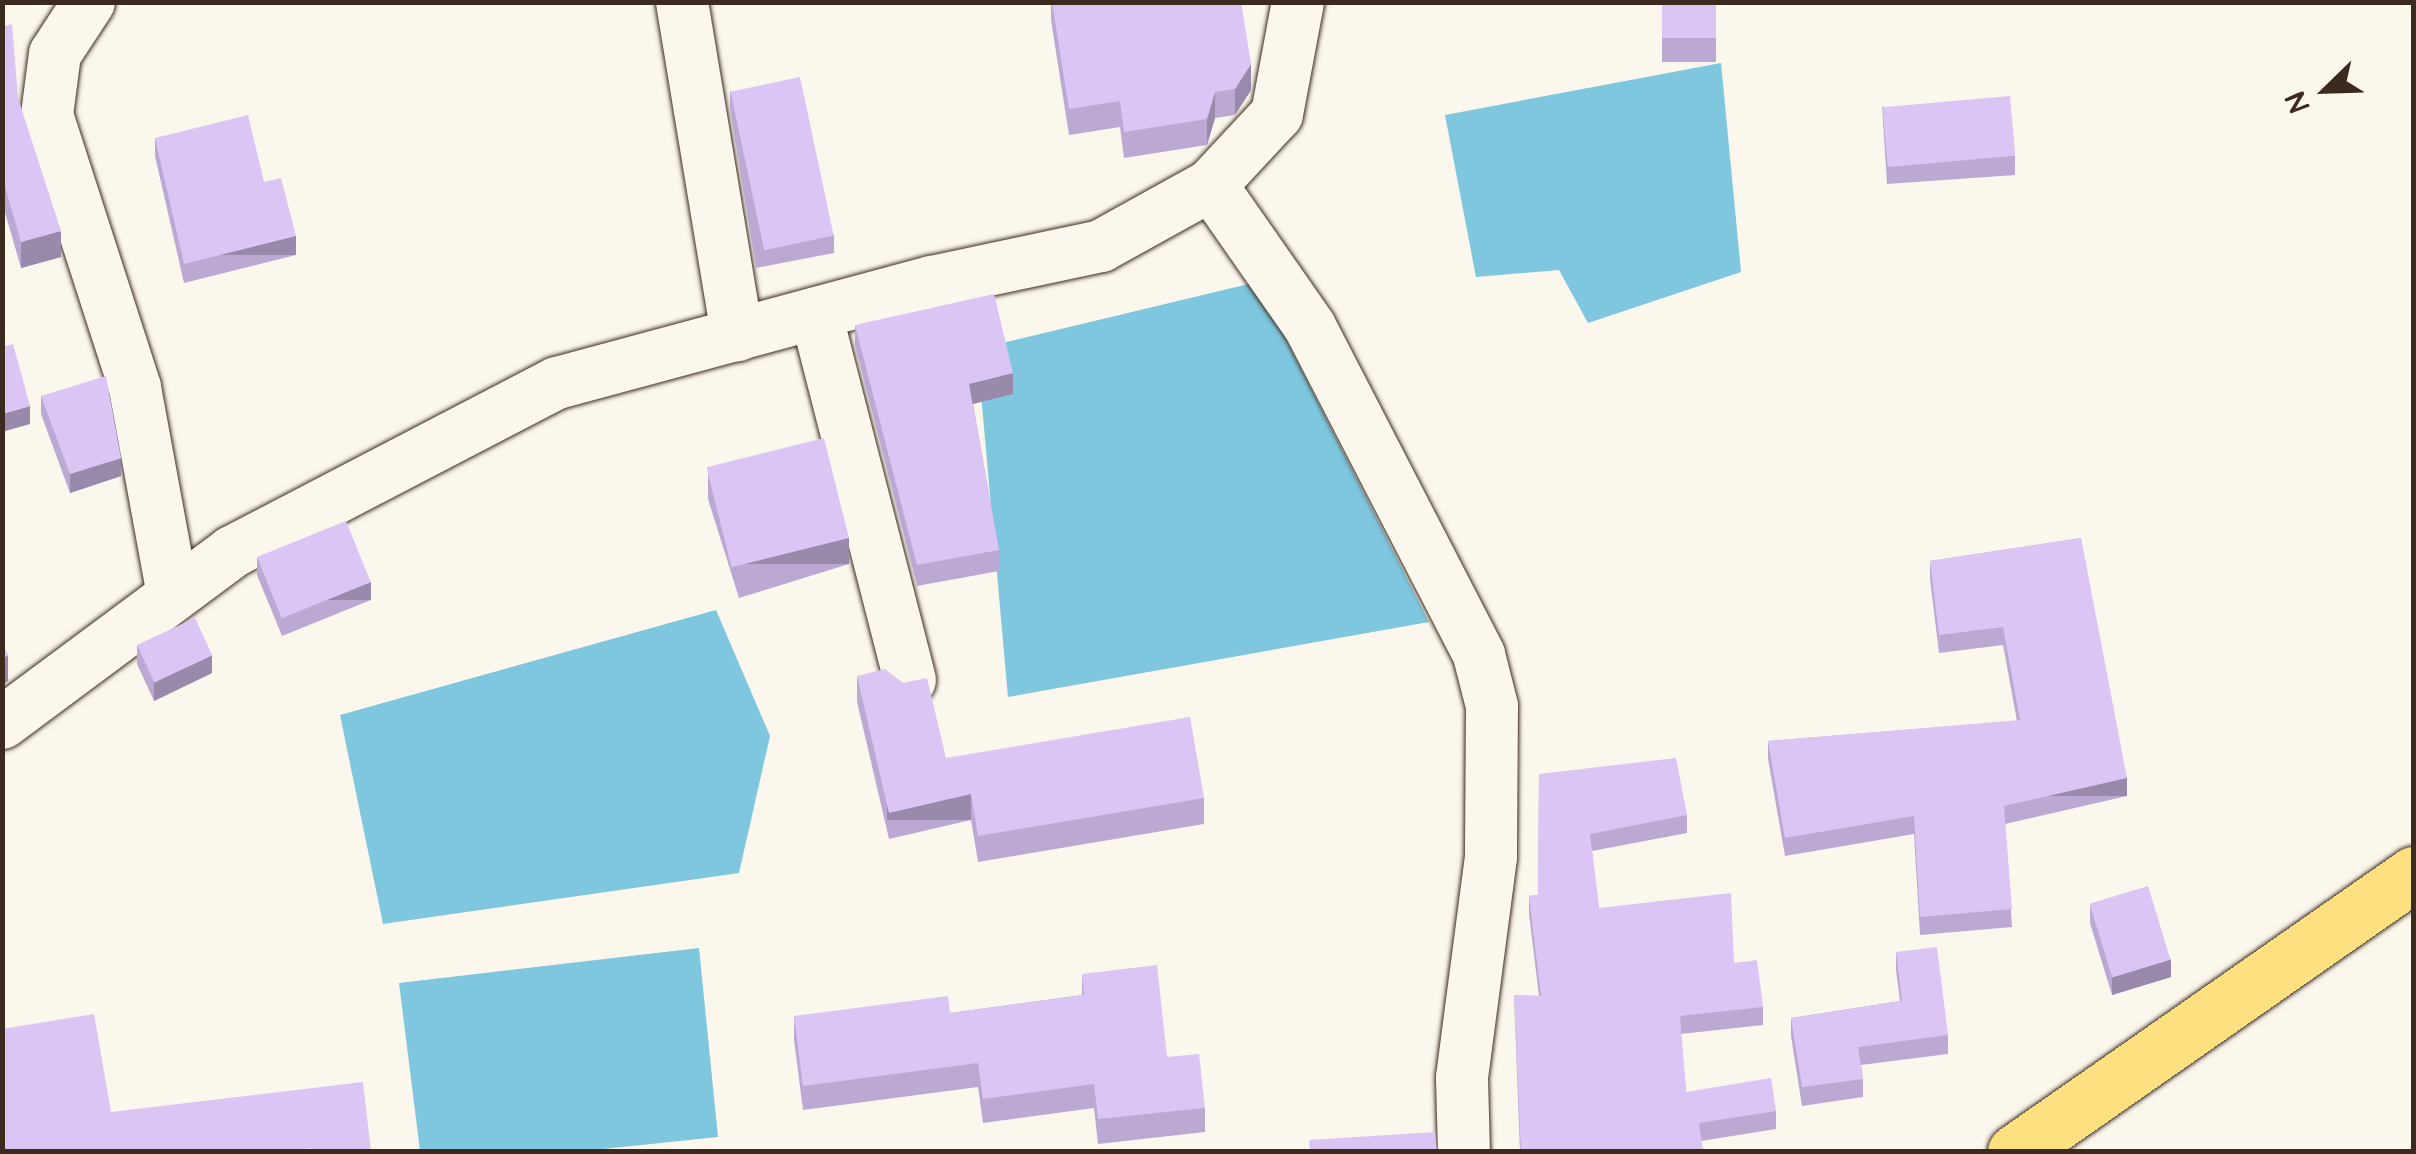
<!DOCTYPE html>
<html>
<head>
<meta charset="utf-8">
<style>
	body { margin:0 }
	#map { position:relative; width:2416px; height:1154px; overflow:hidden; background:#fbf7ec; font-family:"Architects Daughter",sans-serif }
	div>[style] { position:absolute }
	.water>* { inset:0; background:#7ec7de }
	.roads { filter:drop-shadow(0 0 2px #3b2a1e) drop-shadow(0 0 2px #3b2a1e) }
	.minor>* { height:52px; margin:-26px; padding:0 26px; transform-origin:26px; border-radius:26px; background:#fbf7ec }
	.major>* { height:55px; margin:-27.5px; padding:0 27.5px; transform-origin:27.5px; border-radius:27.5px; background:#fde080 }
	.wall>* { inset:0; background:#bca9d3; transform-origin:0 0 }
	.shaded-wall>* { inset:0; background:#998aac; transform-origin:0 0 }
	.building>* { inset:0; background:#dbc5f5; transform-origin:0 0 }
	span { translate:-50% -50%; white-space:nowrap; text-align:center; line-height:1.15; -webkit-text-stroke:9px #fbf7ec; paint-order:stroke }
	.frame { position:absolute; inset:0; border:5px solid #3b2a1e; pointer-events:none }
	.north { position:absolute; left:2276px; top:40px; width:100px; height:100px; -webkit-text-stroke:8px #fbf7ec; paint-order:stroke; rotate:247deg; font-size:28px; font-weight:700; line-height:40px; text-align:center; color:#3b2a1e }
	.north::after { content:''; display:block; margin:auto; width:35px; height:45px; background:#3b2a1e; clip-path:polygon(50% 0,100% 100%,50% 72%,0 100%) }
</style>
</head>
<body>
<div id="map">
	<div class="water">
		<i style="clip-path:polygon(1721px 63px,1741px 272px,1588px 323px,1559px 270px,1476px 277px,1445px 115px)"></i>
		<i style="clip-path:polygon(1257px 282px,1429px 622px,1008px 697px,977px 349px)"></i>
		<i style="clip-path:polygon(716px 610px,770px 736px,739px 873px,383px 924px,340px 715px)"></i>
		<i style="clip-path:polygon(699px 948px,718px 1137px,574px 1152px,420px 1151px,399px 983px)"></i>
	</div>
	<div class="roads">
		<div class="minor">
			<i style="left:89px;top:2px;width:62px;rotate:123.2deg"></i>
			<i style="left:55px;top:54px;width:62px;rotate:97.5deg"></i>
			<i style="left:47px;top:115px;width:287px;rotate:72.1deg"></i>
			<i style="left:135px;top:388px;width:205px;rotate:79.6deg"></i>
			<i style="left:682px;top:2px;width:338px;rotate:80.6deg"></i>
			<i style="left:1211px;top:185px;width:173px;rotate:55.1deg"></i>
			<i style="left:1310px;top:327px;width:369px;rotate:62.7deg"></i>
			<i style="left:1479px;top:655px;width:53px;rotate:75.7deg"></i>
			<i style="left:1492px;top:706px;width:151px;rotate:90.4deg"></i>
			<i style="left:1491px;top:857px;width:223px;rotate:97.5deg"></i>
			<i style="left:1462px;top:1078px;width:74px;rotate:88.5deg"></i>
			<i style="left:816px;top:314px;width:378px;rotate:75.6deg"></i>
			<i style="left:2px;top:723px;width:287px;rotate:-36.6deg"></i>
			<i style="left:232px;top:552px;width:366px;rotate:-27.5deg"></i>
			<i style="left:557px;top:383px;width:388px;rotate:-15.1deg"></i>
			<i style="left:932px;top:282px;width:173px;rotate:-12deg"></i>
			<i style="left:1101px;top:246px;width:126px;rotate:-29deg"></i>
			<i style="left:1211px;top:185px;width:97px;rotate:-47.1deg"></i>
			<i style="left:1277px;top:114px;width:114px;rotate:-79.4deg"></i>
		</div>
		<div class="major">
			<i style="left:2015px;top:1152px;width:486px;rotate:-34.9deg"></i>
		</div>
	</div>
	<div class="wall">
		<i style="clip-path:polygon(1051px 2px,1241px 2px,1251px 90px,1235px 115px,1215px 118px,1207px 145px,1124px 158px,1120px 127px,1069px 135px,1051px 20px)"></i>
		<i style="left:1662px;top:2px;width:54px;height:60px"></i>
		<i style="clip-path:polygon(2px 27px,18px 98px,61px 257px,21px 268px,2px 202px)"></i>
		<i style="clip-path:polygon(730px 91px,834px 235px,834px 253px,756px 268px,730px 109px)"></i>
		<i style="clip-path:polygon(1882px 106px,2015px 156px,2015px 175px,1887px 184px)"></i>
		<i style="clip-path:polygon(155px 138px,264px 182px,296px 255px,184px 283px,155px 156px)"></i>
		<i style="clip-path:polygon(855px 325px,1013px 394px,973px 404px,999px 550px,999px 571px,917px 586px,855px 346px)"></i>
		<i style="clip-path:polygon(41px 396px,121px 476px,70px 493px,41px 414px)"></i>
		<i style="clip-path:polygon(708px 473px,849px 564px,739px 598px,708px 499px)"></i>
		<i style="clip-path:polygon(2081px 538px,2127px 796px,2005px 824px,2012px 927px,1920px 935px,1914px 834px,1785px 856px,1768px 759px,1768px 741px,2017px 721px,2003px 645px,1939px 653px,1930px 579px,1930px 561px)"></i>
		<i style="clip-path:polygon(257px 557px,371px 600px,282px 636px,257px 575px)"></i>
		<i style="clip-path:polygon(137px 645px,212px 673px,154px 701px,137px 664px)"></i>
		<i style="clip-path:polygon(857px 676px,946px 758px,1204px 798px,1204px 824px,978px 862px,971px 820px,889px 839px,857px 702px)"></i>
		<i style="clip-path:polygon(1539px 774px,1687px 815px,1687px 833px,1592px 851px,1599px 908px,1734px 963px,1763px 1007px,1763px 1025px,1681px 1034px,1686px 1092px,1776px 1111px,1776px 1129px,1701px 1141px,1703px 1152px,1520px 1152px,1514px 995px,1539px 996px,1529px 914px,1529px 896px,1538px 895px)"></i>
		<i style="clip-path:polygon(2090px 905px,2171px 977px,2112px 995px,2090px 923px)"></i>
		<i style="clip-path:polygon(1896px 952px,1948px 1035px,1948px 1054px,1861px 1065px,1863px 1079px,1863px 1097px,1802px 1106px,1791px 1036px,1791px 1018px,1900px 1001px,1896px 970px)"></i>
		<i style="clip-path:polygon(1082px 974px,1167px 1057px,1205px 1108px,1205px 1132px,1098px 1144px,1094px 1108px,983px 1123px,978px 1087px,803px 1110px,794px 1040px,794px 1016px,950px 1013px,1082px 995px)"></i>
	</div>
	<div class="shaded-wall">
		<i style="clip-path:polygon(1251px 64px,1251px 90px,1235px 115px,1235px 89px)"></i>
		<i style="clip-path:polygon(1215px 92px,1215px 118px,1207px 145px,1207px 119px)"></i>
		<i style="clip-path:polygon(61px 231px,61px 257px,21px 268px,21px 242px)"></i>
		<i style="left:296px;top:236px;width:19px;height:115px;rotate:90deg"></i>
		<i style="clip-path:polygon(1013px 373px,1013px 394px,969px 405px,969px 384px)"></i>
		<i style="clip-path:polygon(30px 406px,30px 424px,2px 432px,2px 414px)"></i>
		<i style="clip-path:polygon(121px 458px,121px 476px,70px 493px,70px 474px)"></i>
		<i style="left:849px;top:538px;width:26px;height:115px;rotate:90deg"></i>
		<i style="left:371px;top:582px;width:18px;height:96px;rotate:90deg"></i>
		<i style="clip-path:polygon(8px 655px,8px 681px,2px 685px,2px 659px)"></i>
		<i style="clip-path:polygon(212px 655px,212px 673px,154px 701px,154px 683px)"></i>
		<i style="left:2127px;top:778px;width:18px;height:126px;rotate:90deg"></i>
		<i style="left:971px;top:794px;width:26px;height:84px;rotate:90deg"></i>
		<i style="clip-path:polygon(2171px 959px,2171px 977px,2112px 995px,2112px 977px)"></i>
	</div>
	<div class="building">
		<i style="clip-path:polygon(1052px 2px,1241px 2px,1251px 64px,1235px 89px,1215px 92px,1207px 119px,1124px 132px,1120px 101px,1069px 109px)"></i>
		<i style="left:1662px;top:2px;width:54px;height:36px"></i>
		<i style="clip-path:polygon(12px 24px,18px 98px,61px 231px,21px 242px,2px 176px,2px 27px)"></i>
		<i style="left:800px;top:77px;width:162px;height:71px;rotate:78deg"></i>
		<i style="left:2010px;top:96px;width:60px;height:128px;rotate:85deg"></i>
		<i style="clip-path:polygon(248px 115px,264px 182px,281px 178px,296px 236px,184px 264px,155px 138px)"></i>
		<i style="clip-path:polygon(994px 294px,1013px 373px,969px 384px,999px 550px,917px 565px,855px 325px)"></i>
		<i style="clip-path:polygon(13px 344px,30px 406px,2px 414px,2px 347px)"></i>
		<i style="clip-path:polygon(106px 376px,121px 458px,70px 474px,41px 396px)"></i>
		<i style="left:824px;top:438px;width:103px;height:121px;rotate:76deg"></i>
		<i style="left:346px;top:521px;width:66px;height:96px;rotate:68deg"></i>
		<i style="clip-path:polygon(2081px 538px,2127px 778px,2004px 806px,2012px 909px,1920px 917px,1914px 816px,1785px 838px,1768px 741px,2020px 720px,2003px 627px,1939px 635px,1930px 561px)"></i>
		<i style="left:195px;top:618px;width:41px;height:64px;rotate:65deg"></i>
		<i style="clip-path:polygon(2px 643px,8px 655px,2px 659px)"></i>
		<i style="clip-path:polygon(885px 669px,903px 683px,927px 678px,946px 758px,1190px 717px,1204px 798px,978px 836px,971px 794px,889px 813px,857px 676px)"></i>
		<i style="clip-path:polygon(1676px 758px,1687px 815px,1590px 834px,1599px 908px,1731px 893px,1734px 963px,1757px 960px,1763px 1007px,1680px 1016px,1686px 1092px,1771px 1078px,1776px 1111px,1699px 1123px,1703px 1152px,1521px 1152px,1514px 995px,1541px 996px,1529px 896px,1538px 895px,1539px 774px)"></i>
		<i style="left:2148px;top:886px;width:77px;height:61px;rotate:73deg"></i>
		<i style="clip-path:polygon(1937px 947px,1948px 1035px,1858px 1047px,1863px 1079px,1802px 1087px,1791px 1018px,1902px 1001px,1896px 952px)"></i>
		<i style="clip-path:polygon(1157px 965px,1167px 1057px,1199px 1054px,1205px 1108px,1098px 1119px,1094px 1084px,983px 1099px,978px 1063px,803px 1086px,794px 1016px,948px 996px,950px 1013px,1084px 995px,1082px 974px)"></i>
		<i style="clip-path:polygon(94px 1014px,111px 1112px,363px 1082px,371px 1152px,311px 1152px,311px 1148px,288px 1152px,2px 1152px,2px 1029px)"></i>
		<i style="clip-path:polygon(1435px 1132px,1437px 1152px,1310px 1152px,1309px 1140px)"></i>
	</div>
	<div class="frame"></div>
	<div class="north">N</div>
</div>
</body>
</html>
